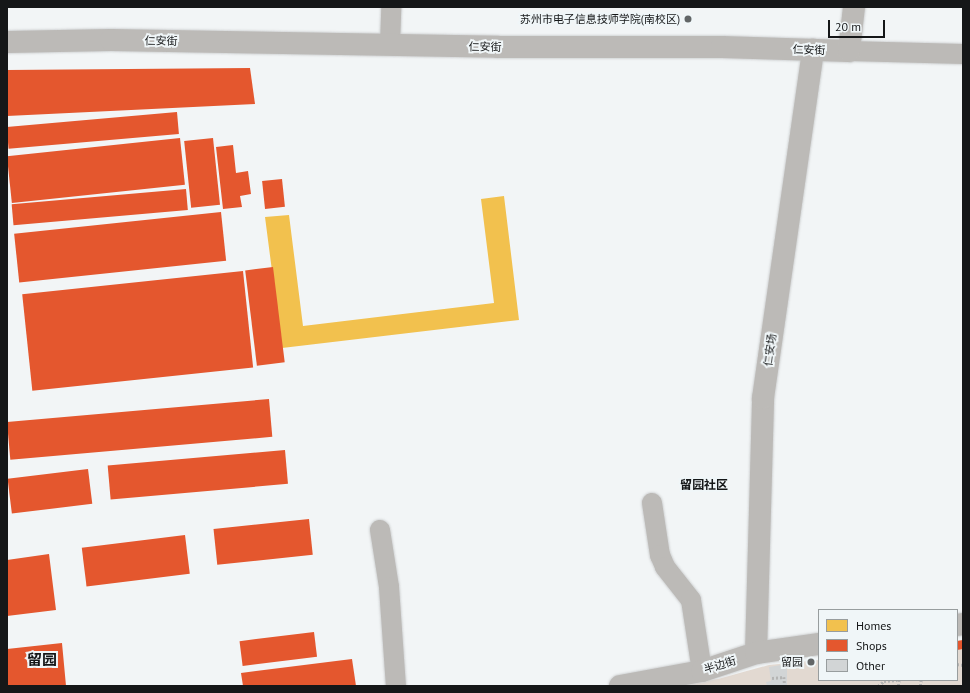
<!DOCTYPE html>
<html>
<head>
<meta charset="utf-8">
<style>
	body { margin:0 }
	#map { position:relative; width:970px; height:693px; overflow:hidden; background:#f2f5f6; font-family:"PT Sans","Noto Sans SC",sans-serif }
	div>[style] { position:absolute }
	.green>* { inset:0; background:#e2d9d1 }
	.homes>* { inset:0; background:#f2c14e }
	.shops>* { inset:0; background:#e4572e; transform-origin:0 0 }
	.building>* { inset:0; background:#d2d5d6 }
	.path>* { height:2.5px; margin-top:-1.25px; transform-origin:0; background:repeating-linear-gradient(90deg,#b4b4b3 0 2px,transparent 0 4px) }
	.roads { filter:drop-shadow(0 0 1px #cfd1d2) drop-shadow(0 0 1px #cfd1d2) }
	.minor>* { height:20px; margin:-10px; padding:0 10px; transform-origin:10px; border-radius:10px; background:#bcbab7 }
	.tertiary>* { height:22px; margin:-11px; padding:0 11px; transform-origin:11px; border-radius:11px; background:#bcbab7 }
	.dots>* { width:11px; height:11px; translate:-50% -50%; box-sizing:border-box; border:2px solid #f0f6f8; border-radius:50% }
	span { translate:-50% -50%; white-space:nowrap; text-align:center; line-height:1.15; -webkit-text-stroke:4px #f0f6f8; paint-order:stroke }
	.poi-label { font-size:11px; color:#151718 }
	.right { translate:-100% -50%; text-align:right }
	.street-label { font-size:11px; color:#151718 }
	.neighbourhood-label { font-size:12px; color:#151718; font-weight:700 }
	.district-label { font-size:15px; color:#151718; font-weight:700 }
	.frame { position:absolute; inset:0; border:8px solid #151718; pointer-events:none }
	.legend { position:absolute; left:818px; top:609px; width:140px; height:72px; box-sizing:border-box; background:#f0f6f8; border:1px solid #989d9e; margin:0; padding:5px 7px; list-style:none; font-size:12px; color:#151718 }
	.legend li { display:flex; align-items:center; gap:8px; height:20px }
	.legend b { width:20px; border:1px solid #989d9e }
	.scale { position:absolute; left:828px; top:20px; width:57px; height:18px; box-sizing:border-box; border:2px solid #151718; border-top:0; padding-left:5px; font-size:12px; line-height:14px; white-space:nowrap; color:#151718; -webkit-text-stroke:3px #f0f6f8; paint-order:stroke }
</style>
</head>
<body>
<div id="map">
	<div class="green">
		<i style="clip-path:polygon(963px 640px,963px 686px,653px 686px,718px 679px,769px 665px,819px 660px,819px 680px,957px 680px,957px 641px)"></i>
	</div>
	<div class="homes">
		<i style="clip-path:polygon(504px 196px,519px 320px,282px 348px,265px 217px,289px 215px,303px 326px,494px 303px,481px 199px)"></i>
	</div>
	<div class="shops">
		<i style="clip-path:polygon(250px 68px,255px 104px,7px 116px,7px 70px)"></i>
		<i style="left:177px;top:112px;width:22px;height:171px;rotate:85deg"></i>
		<i style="left:180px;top:138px;width:47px;height:174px;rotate:84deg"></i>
		<i style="left:213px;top:138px;width:67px;height:29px;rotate:84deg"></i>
		<i style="clip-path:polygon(233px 145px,236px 173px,248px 171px,251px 194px,240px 196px,242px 207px,223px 209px,216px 147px)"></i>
		<i style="left:282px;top:179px;width:28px;height:20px;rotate:84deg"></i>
		<i style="left:186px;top:189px;width:21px;height:175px;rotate:85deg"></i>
		<i style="left:221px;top:212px;width:49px;height:208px;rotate:84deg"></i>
		<i style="left:273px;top:267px;width:96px;height:28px;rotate:83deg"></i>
		<i style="left:243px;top:271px;width:97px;height:222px;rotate:84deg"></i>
		<i style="left:269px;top:399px;width:38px;height:263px;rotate:85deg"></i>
		<i style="left:285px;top:450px;width:34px;height:178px;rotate:85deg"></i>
		<i style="left:88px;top:469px;width:35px;height:81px;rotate:83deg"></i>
		<i style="left:309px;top:519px;width:36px;height:96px;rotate:84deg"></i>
		<i style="left:185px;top:535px;width:39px;height:104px;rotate:83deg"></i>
		<i style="clip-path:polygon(49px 554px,56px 610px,7px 616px,7px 560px)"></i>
		<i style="left:314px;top:632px;width:25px;height:75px;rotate:83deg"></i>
		<i style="clip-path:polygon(963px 640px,963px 649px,957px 650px,957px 641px)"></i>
		<i style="clip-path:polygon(62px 643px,66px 686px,7px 686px,7px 649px)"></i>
		<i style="clip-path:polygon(352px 659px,356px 686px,243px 686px,241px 673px)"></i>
	</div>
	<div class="building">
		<i style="clip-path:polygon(787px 664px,787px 686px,767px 686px,766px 682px,771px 681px,769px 667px)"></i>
	</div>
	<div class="path">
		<i style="left:957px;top:664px;width:6px;rotate:9deg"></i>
		<i style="left:772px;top:678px;width:12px;rotate:-5deg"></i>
		<i style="left:784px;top:677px;width:9px;rotate:84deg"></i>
		<i style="left:878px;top:686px;width:8px;rotate:-40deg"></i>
		<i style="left:884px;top:681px;width:13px;rotate:-4deg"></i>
		<i style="left:898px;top:686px;width:6px;rotate:-81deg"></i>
		<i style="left:920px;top:686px;width:6px;rotate:-81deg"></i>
	</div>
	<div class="roads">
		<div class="minor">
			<i style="left:390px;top:45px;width:38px;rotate:-88deg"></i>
			<i style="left:849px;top:51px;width:114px;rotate:1.5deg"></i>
			<i style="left:652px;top:503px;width:53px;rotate:81.3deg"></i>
			<i style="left:660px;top:555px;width:13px;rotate:67deg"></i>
			<i style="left:665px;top:567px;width:42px;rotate:51.8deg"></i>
			<i style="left:691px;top:600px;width:72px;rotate:81.2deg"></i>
			<i style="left:380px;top:530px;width:58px;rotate:81deg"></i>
			<i style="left:389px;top:587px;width:99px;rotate:86deg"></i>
		</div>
		<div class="tertiary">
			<i style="left:7px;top:42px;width:104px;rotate:-1.1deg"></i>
			<i style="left:111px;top:40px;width:387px;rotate:1deg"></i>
			<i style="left:498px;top:47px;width:224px"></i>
			<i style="left:722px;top:47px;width:127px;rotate:1.8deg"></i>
			<i style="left:849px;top:51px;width:44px;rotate:-83.5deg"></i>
			<i style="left:957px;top:625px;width:6px;rotate:-9deg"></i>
			<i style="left:756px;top:653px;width:255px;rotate:-88.4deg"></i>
			<i style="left:763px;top:398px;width:352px;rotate:-81.8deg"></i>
			<i style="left:620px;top:686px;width:83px;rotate:-10.4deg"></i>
			<i style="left:702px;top:671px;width:57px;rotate:-18.4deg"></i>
			<i style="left:756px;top:653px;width:64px;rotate:-8.1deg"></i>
		</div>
	</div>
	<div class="dots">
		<i style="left:688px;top:19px;background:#626566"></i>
		<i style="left:811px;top:662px;background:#626566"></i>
	</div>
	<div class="poi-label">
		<span class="right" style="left:680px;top:19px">苏州市电子信息技师学院(南校区)</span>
		<span class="right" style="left:803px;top:662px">留园</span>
	</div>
	<div class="street-label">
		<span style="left:161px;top:41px;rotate:1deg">仁安街</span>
		<span style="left:485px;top:47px;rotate:1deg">仁安街</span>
		<span style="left:809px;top:50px;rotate:2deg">仁安街</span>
		<span style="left:770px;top:350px;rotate:-82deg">仁安场</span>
		<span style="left:720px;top:665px;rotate:-17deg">半边街</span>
	</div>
	<div class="neighbourhood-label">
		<span style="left:704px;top:485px">留园社区</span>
	</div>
	<div class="district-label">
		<span style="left:42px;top:660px">留园</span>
	</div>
	<div class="frame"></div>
	<ul class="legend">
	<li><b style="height:11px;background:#f2c14e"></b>Homes</li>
	<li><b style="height:11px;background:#e4572e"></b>Shops</li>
	<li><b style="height:11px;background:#d2d5d6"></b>Other</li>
	</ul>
	<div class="scale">20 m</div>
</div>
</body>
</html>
